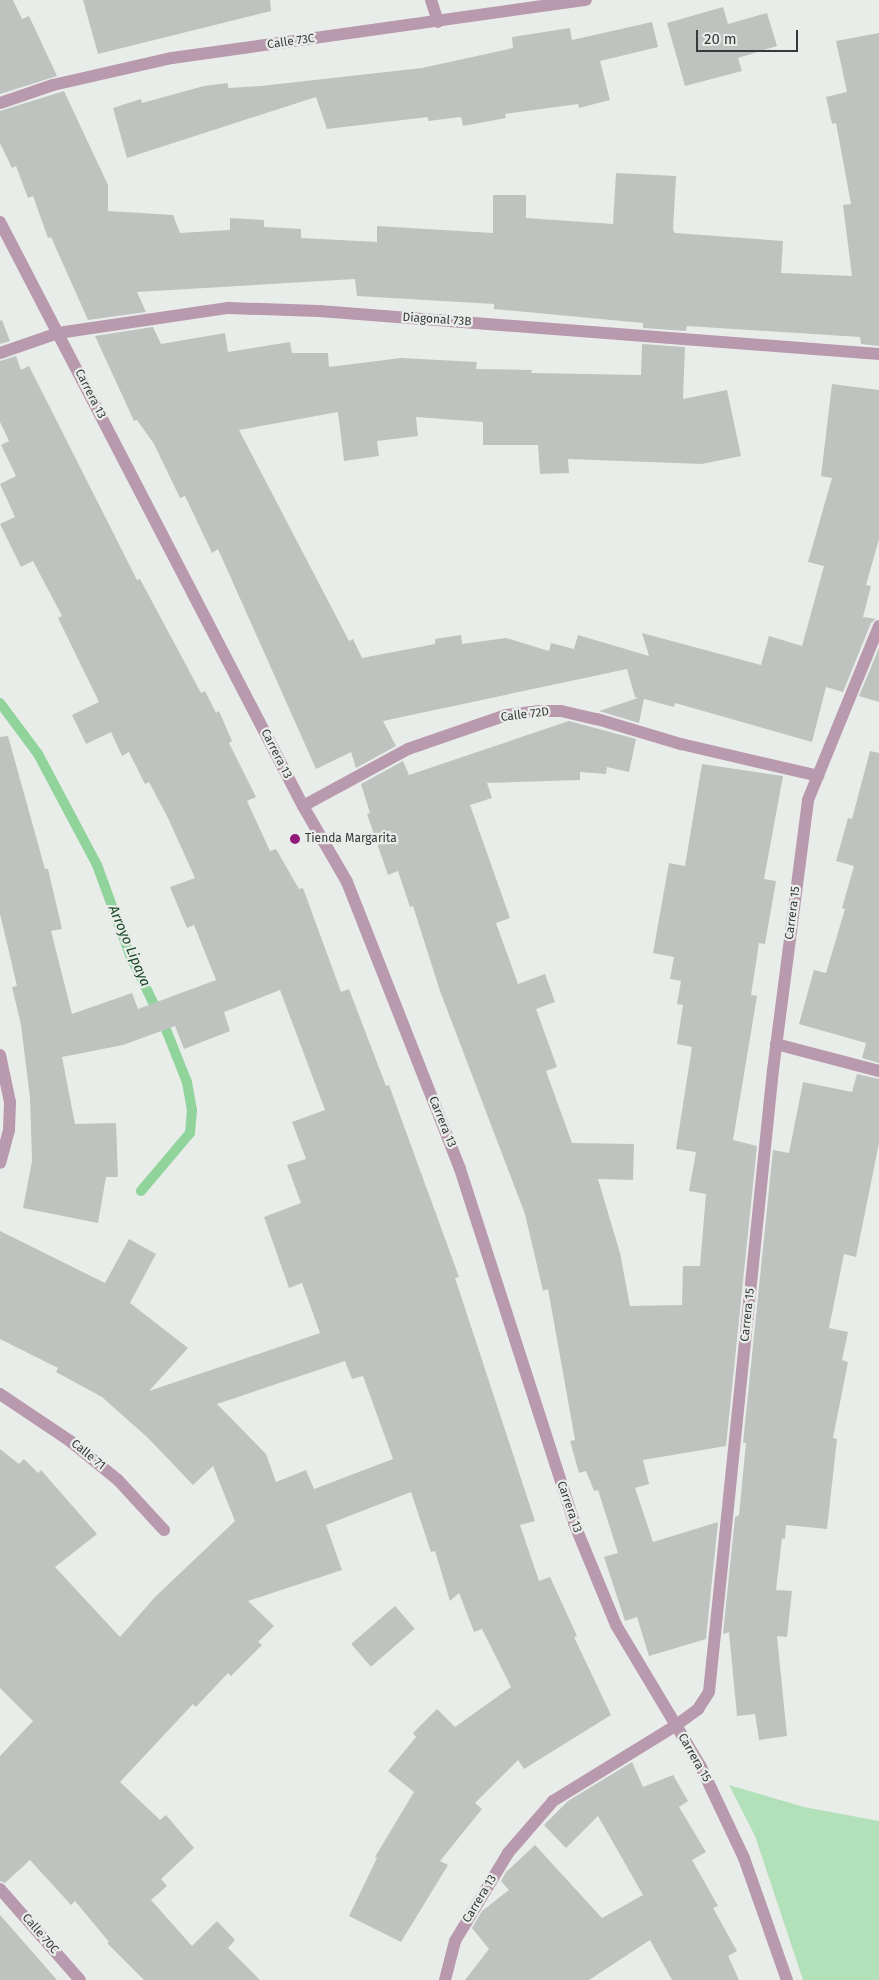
<!DOCTYPE html>
<html>
<head>
<meta charset="utf-8">
<style>
	body { margin:0 }
	#map { position:relative; width:879px; height:1980px; overflow:hidden; background:#e9ede9; font-family:"Fira Sans",sans-serif }
	div>[style] { position:absolute }
	.green>* { inset:0; background:#b2e0b9 }
	.stream>* { height:10px; margin:-5px; padding:0 5px; transform-origin:5px; border-radius:5px; background:#90d49c }
	.building>* { inset:0; background:#bfc3c0; transform-origin:0 0 }
	.minor>* { height:12px; margin:-6px; padding:0 6px; transform-origin:6px; border-radius:6px; background:#b899ad }
	.dots>* { width:14px; height:14px; translate:-50% -50%; box-sizing:border-box; border:2px solid #e9ede9; border-radius:50% }
	span { translate:-50% -50%; white-space:nowrap; text-align:center; line-height:1.15; -webkit-text-stroke:4.5px #e9ede9; paint-order:stroke }
	.street-label { font-size:12px; color:#383938 }
	.poi-label { font-size:12px; color:#383938 }
	.left { translate:0 -50%; text-align:left }
	.water-label { font-size:14px; color:#164623; font-style:italic }
	.scale { position:absolute; left:696px; top:30px; width:102px; height:22px; box-sizing:border-box; border:2px solid #383938; border-top:0; padding-left:6px; font-size:15px; line-height:18px; white-space:nowrap; color:#383938; -webkit-text-stroke:4px #e9ede9; paint-order:stroke }
</style>
</head>
<body>
<div id="map">
	<div class="green">
		<i style="clip-path:polygon(729px 1785px,804px 1807px,879px 1821px,879px 1980px,803px 1980px,755px 1836px)"></i>
	</div>
	<div class="stream">
		<i style="left:0;top:703px;width:64px;rotate:53.3deg"></i>
		<i style="left:38px;top:754px;width:126px;rotate:62deg"></i>
		<i style="left:97px;top:865px;width:96px;rotate:69.9deg"></i>
		<i style="left:130px;top:955px;width:80px;rotate:64.1deg"></i>
		<i style="left:165px;top:1027px;width:59px;rotate:68.2deg"></i>
		<i style="left:187px;top:1082px;width:28px;rotate:80deg"></i>
		<i style="left:192px;top:1110px;width:23px;rotate:95deg"></i>
		<i style="left:190px;top:1133px;width:76px;rotate:130.2deg"></i>
	</div>
	<div class="building">
		<i style="clip-path:polygon(0 0,13px 0,22px 19px,29px 16px,57px 76px,0 94px)"></i>
		<i style="clip-path:polygon(83px 0,270px 0,271px 11px,98px 54px)"></i>
		<i style="clip-path:polygon(723px 7px,728px 24px,767px 13px,777px 46px,738px 58px,742px 71px,685px 86px,667px 23px)"></i>
		<i style="clip-path:polygon(652px 22px,658px 47px,600px 61px,610px 100px,579px 108px,578px 104px,505px 114px,506px 118px,463px 126px,461px 117px,428px 121px,428px 117px,327px 129px,316px 97px,127px 158px,113px 108px,141px 99px,142px 103px,204px 86px,228px 83px,228px 88px,261px 86px,422px 68px,513px 48px,512px 37px,570px 28px,572px 40px)"></i>
		<i style="clip-path:polygon(879px 33px,879px 346px,861px 344px,860px 337px,687px 326px,686px 331px,643px 328px,643px 323px,494px 309px,494px 304px,357px 296px,355px 279px,137px 292px,146px 312px,88px 320px,51px 237px,48px 238px,33px 196px,28px 198px,16px 166px,12px 168px,0 143px,0 111px,64px 91px,108px 185px,108px 211px,173px 215px,180px 233px,230px 230px,230px 218px,264px 220px,264px 227px,301px 229px,301px 238px,377px 242px,377px 226px,493px 233px,493px 195px,526px 195px,526px 218px,613px 224px,616px 173px,676px 176px,673px 230px,675px 233px,783px 241px,781px 273px,852px 276px,843px 205px,851px 204px,836px 123px,832px 124px,826px 97px,847px 92px,836px 41px)"></i>
		<i style="clip-path:polygon(2px 320px,10px 341px,0 344px,0 321px)"></i>
		<i style="clip-path:polygon(153px 327px,161px 344px,225px 333px,228px 352px,290px 342px,292px 353px,328px 353px,329px 367px,401px 358px,477px 362px,476px 369px,532px 370px,531px 373px,641px 375px,642px 344px,685px 347px,683px 399px,727px 390px,741px 456px,702px 464px,568px 459px,569px 473px,540px 474px,538px 445px,483px 445px,483px 422px,416px 417px,418px 436px,377px 441px,379px 456px,344px 461px,338px 412px,239px 430px,349px 641px,353px 639px,362px 658px,435px 644px,435px 639px,461px 635px,462px 644px,506px 638px,549px 651px,551px 643px,574px 649px,578px 635px,649px 656px,642px 633px,761px 665px,769px 636px,802px 646px,824px 566px,808px 562px,832px 478px,821px 476px,832px 384px,879px 390px,879px 539px,866px 585px,871px 586px,863px 617px,876px 619px,871px 623px,843px 692px,826px 687px,812px 742px,675px 703px,674px 707px,644px 699px,639px 723px,599px 711px,638px 698px,635px 697px,627px 669px,383px 721px,396px 746px,356px 768px,351px 752px,316px 769px,218px 549px,212px 553px,185px 496px,180px 498px,154px 444px,137px 420px,134px 421px,95px 336px)"></i>
		<i style="clip-path:polygon(evenodd,16px 356px,21px 370px,29px 366px,137px 580px,140px 579px,201px 693px,205px 691px,216px 713px,219px 711px,232px 741px,229px 743px,256px 797px,247px 801px,270px 851px,276px 849px,299px 889px,303px 888px,341px 992px,349px 989px,386px 1086px,389px 1085px,459px 1277px,455px 1278px,535px 1521px,520px 1525px,539px 1581px,550px 1577px,577px 1636px,574px 1637px,611px 1715px,524px 1769px,518px 1760px,475px 1803px,482px 1809px,440px 1861px,448px 1865px,401px 1942px,349px 1916px,377px 1858px,375px 1857px,414px 1792px,388px 1771px,416px 1737px,413px 1733px,437px 1709px,455px 1727px,511px 1687px,482px 1629px,474px 1632px,459px 1593px,450px 1601px,435px 1551px,431px 1552px,411px 1492px,326px 1525px,342px 1570px,248px 1601px,274px 1626px,258px 1642px,262px 1645px,231px 1676px,228px 1673px,196px 1707px,193px 1704px,120px 1782px,160px 1820px,166px 1815px,194px 1848px,161px 1879px,167px 1886px,151px 1900px,192px 1946px,217px 1921px,235px 1940px,228px 1948px,260px 1980px,144px 1980px,107px 1943px,109px 1942px,75px 1901px,71px 1905px,30px 1860px,5px 1883px,0 1881px,0 1756px,33px 1721px,0 1688px,0 1449px,19px 1464px,24px 1459px,38px 1473px,41px 1470px,97px 1534px,55px 1567px,120px 1637px,155px 1597px,235px 1521px,213px 1466px,193px 1485px,148px 1438px,102px 1397px,56px 1372px,58px 1368px,0 1339px,0 1231px,105px 1283px,129px 1239px,156px 1254px,130px 1303px,188px 1348px,149px 1391px,320px 1333px,302px 1283px,289px 1288px,264px 1217px,301px 1203px,287px 1165px,306px 1159px,292px 1122px,325px 1110px,280px 990px,224px 1012px,230px 1031px,184px 1049px,175px 1026px,123px 1045px,62px 1057px,75px 1124px,116px 1123px,118px 1177px,106px 1177px,98px 1223px,23px 1208px,32px 1161px,30px 1098px,21px 1025px,12px 987px,17px 986px,0 914px,0 737px,8px 736px,45px 869px,48px 869px,62px 929px,51px 931px,72px 1014px,132px 993px,138px 1009px,216px 980px,194px 925px,187px 928px,170px 887px,195px 878px,168px 818px,149px 782px,145px 784px,129px 752px,122px 756px,111px 732px,86px 744px,72px 715px,99px 702px,58px 618px,62px 616px,33px 561px,21px 567px,0 524px,15px 517px,0 484px,16px 476px,1px 445px,9px 441px,0 422px,0 361px,16px 356px,345px 1361px,352px 1379px,363px 1376px,393px 1459px,314px 1489px,306px 1470px,276px 1482px,266px 1454px,217px 1404px,345px 1361px)"></i>
		<i style="clip-path:polygon(879px 648px,879px 702px,859px 696px)"></i>
		<i style="clip-path:polygon(569px 721px,636px 739px,629px 772px,607px 767px,606px 774px,580px 772px,580px 780px,487px 783px,492px 798px,470px 805px,510px 918px,496px 923px,518px 984px,545px 974px,555px 1002px,536px 1009px,557px 1067px,546px 1071px,572px 1143px,634px 1144px,633px 1180px,598px 1179px,620px 1253px,630px 1306px,682px 1305px,683px 1266px,700px 1266px,706px 1194px,689px 1191px,696px 1152px,676px 1149px,692px 1047px,677px 1044px,683px 1005px,677px 1004px,681px 981px,670px 979px,674px 957px,653px 953px,669px 863px,685px 866px,702px 764px,783px 776px,764px 879px,776px 881px,765px 944px,759px 943px,751px 995px,757px 996px,733px 1140px,757px 1146px,726px 1446px,643px 1460px,649px 1484px,635px 1488px,653px 1542px,718px 1522px,706px 1639px,649px 1656px,637px 1617px,625px 1621px,604px 1557px,618px 1553px,598px 1490px,594px 1491px,586px 1471px,579px 1473px,570px 1441px,575px 1440px,548px 1289px,543px 1291px,525px 1214px,440px 991px,413px 906px,410px 907px,398px 871px,388px 875px,367px 814px,370px 813px,361px 784px,403px 761px,409px 775px)"></i>
		<i style="clip-path:polygon(870px 751px,879px 753px,879px 1063px,862px 1058px,866px 1043px,799px 1024px,814px 970px,826px 973px,845px 909px,842px 908px,854px 866px,836px 861px,848px 818px,852px 819px)"></i>
		<i style="clip-path:polygon(857px 1074px,879px 1079px,879px 1143px,856px 1257px,844px 1254px,829px 1328px,848px 1332px,842px 1360px,848px 1362px,833px 1438px,837px 1439px,827px 1529px,786px 1525px,785px 1539px,782px 1538px,776px 1590px,792px 1591px,787px 1637px,777px 1636px,787px 1736px,759px 1740px,755px 1714px,737px 1716px,729px 1632px,723px 1634px,735px 1517px,739px 1515px,746px 1443px,743px 1443px,773px 1150px,789px 1153px,803px 1082px,852px 1092px)"></i>
		<i style="left:395px;top:1606px;width:30px;height:58px;rotate:49deg"></i>
		<i style="clip-path:polygon(632px 1762px,643px 1787px,673px 1775px,688px 1801px,679px 1807px,706px 1852px,692px 1860px,718px 1906px,713px 1908px,737px 1951px,728px 1956px,739px 1980px,672px 1980px,650px 1940px,589px 1980px,465px 1980px,489px 1949px,472px 1928px,482px 1911px,509px 1890px,501px 1881px,506px 1872px,535px 1845px,602px 1918px,643px 1895px,598px 1816px,566px 1848px,544px 1825px,568px 1801px)"></i>
		<i style="clip-path:polygon(0 1915px,57px 1980px,0 1980px)"></i>
	</div>
	<div class="minor">
		<i style="left:431px;top:0;width:23px;rotate:72deg"></i>
		<i style="left:0;top:103px;width:56px;rotate:-18.8deg"></i>
		<i style="left:53px;top:85px;width:122px;rotate:-12.8deg"></i>
		<i style="left:172px;top:58px;width:418px;rotate:-8deg"></i>
		<i style="left:0;top:222px;width:658px;rotate:62.58deg"></i>
		<i style="left:303px;top:806px;width:88px;rotate:59.9deg"></i>
		<i style="left:347px;top:882px;width:308px;rotate:68.5deg"></i>
		<i style="left:460px;top:1169px;width:372px;rotate:72.1deg"></i>
		<i style="left:574px;top:1523px;width:110px;rotate:67.6deg"></i>
		<i style="left:616px;top:1625px;width:165px;rotate:59.1deg"></i>
		<i style="left:701px;top:1767px;width:101px;rotate:64.7deg"></i>
		<i style="left:744px;top:1858px;width:129px;rotate:70.6deg"></i>
		<i style="left:0;top:353px;width:61px;rotate:-19deg"></i>
		<i style="left:58px;top:333px;width:172px;rotate:-8.4deg"></i>
		<i style="left:228px;top:308px;width:91px;rotate:1.9deg"></i>
		<i style="left:319px;top:311px;width:562px;rotate:4.39deg"></i>
		<i style="left:303px;top:806px;width:119px;rotate:-28.5deg"></i>
		<i style="left:408px;top:749px;width:104px;rotate:-19.1deg"></i>
		<i style="left:506px;top:715px;width:32px;rotate:-7deg"></i>
		<i style="left:538px;top:711px;width:23px"></i>
		<i style="left:561px;top:711px;width:37px;rotate:13deg"></i>
		<i style="left:597px;top:719px;width:88px;rotate:16.6deg"></i>
		<i style="left:681px;top:744px;width:141px;rotate:13.1deg"></i>
		<i style="left:776px;top:1044px;width:106px;rotate:14.7deg"></i>
		<i style="left:0;top:1055px;width:48px;rotate:78deg"></i>
		<i style="left:10px;top:1102px;width:28px;rotate:92deg"></i>
		<i style="left:9px;top:1130px;width:34px;rotate:105deg"></i>
		<i style="left:0;top:1394px;width:84px;rotate:33.9deg"></i>
		<i style="left:70px;top:1441px;width:62px;rotate:39.1deg"></i>
		<i style="left:118px;top:1480px;width:68px;rotate:47.4deg"></i>
		<i style="left:0;top:1889px;width:121px;rotate:48.7deg"></i>
		<i style="left:445px;top:1980px;width:40px;rotate:-75.6deg"></i>
		<i style="left:455px;top:1941px;width:103px;rotate:-58.9deg"></i>
		<i style="left:508px;top:1853px;width:69px;rotate:-49.1deg"></i>
		<i style="left:553px;top:1801px;width:143px;rotate:-31.6deg"></i>
		<i style="left:675px;top:1726px;width:29px;rotate:-36deg"></i>
		<i style="left:698px;top:1709px;width:20px;rotate:-57deg"></i>
		<i style="left:709px;top:1692px;width:625px;rotate:-84.13deg"></i>
		<i style="left:773px;top:1070px;width:272px;rotate:-82.6deg"></i>
		<i style="left:808px;top:800px;width:188px;rotate:-67.8deg"></i>
	</div>
	<div class="dots">
		<i style="left:295px;top:839px;background:#921b79"></i>
	</div>
	<div class="street-label">
		<span style="left:291px;top:42px;rotate:-8deg">Calle 73C</span>
		<span style="left:437px;top:320px;rotate:4deg">Diagonal 73B</span>
		<span style="left:90px;top:394px;rotate:63deg">Carrera 13</span>
		<span style="left:525px;top:715px;rotate:-7deg">Calle 72D</span>
		<span style="left:276px;top:754px;rotate:63deg">Carrera 13</span>
		<span style="left:793px;top:913px;rotate:-83deg">Carrera 15</span>
		<span style="left:442px;top:1122px;rotate:68deg">Carrera 13</span>
		<span style="left:748px;top:1315px;rotate:-84deg">Carrera 15</span>
		<span style="left:88px;top:1455px;rotate:39deg">Calle 71</span>
		<span style="left:569px;top:1507px;rotate:71deg">Carrera 13</span>
		<span style="left:694px;top:1758px;rotate:60deg">Carrera 15</span>
		<span style="left:480px;top:1899px;rotate:-59deg">Carrera 13</span>
		<span style="left:40px;top:1934px;rotate:49deg">Calle 70C</span>
	</div>
	<div class="poi-label">
		<span class="left" style="left:305px;top:839px">Tienda Margarita</span>
	</div>
	<div class="water-label">
		<span style="left:129px;top:946px;rotate:67deg">Arroyo Lipaya</span>
	</div>
	<div class="scale">20 m</div>
</div>
</body>
</html>
